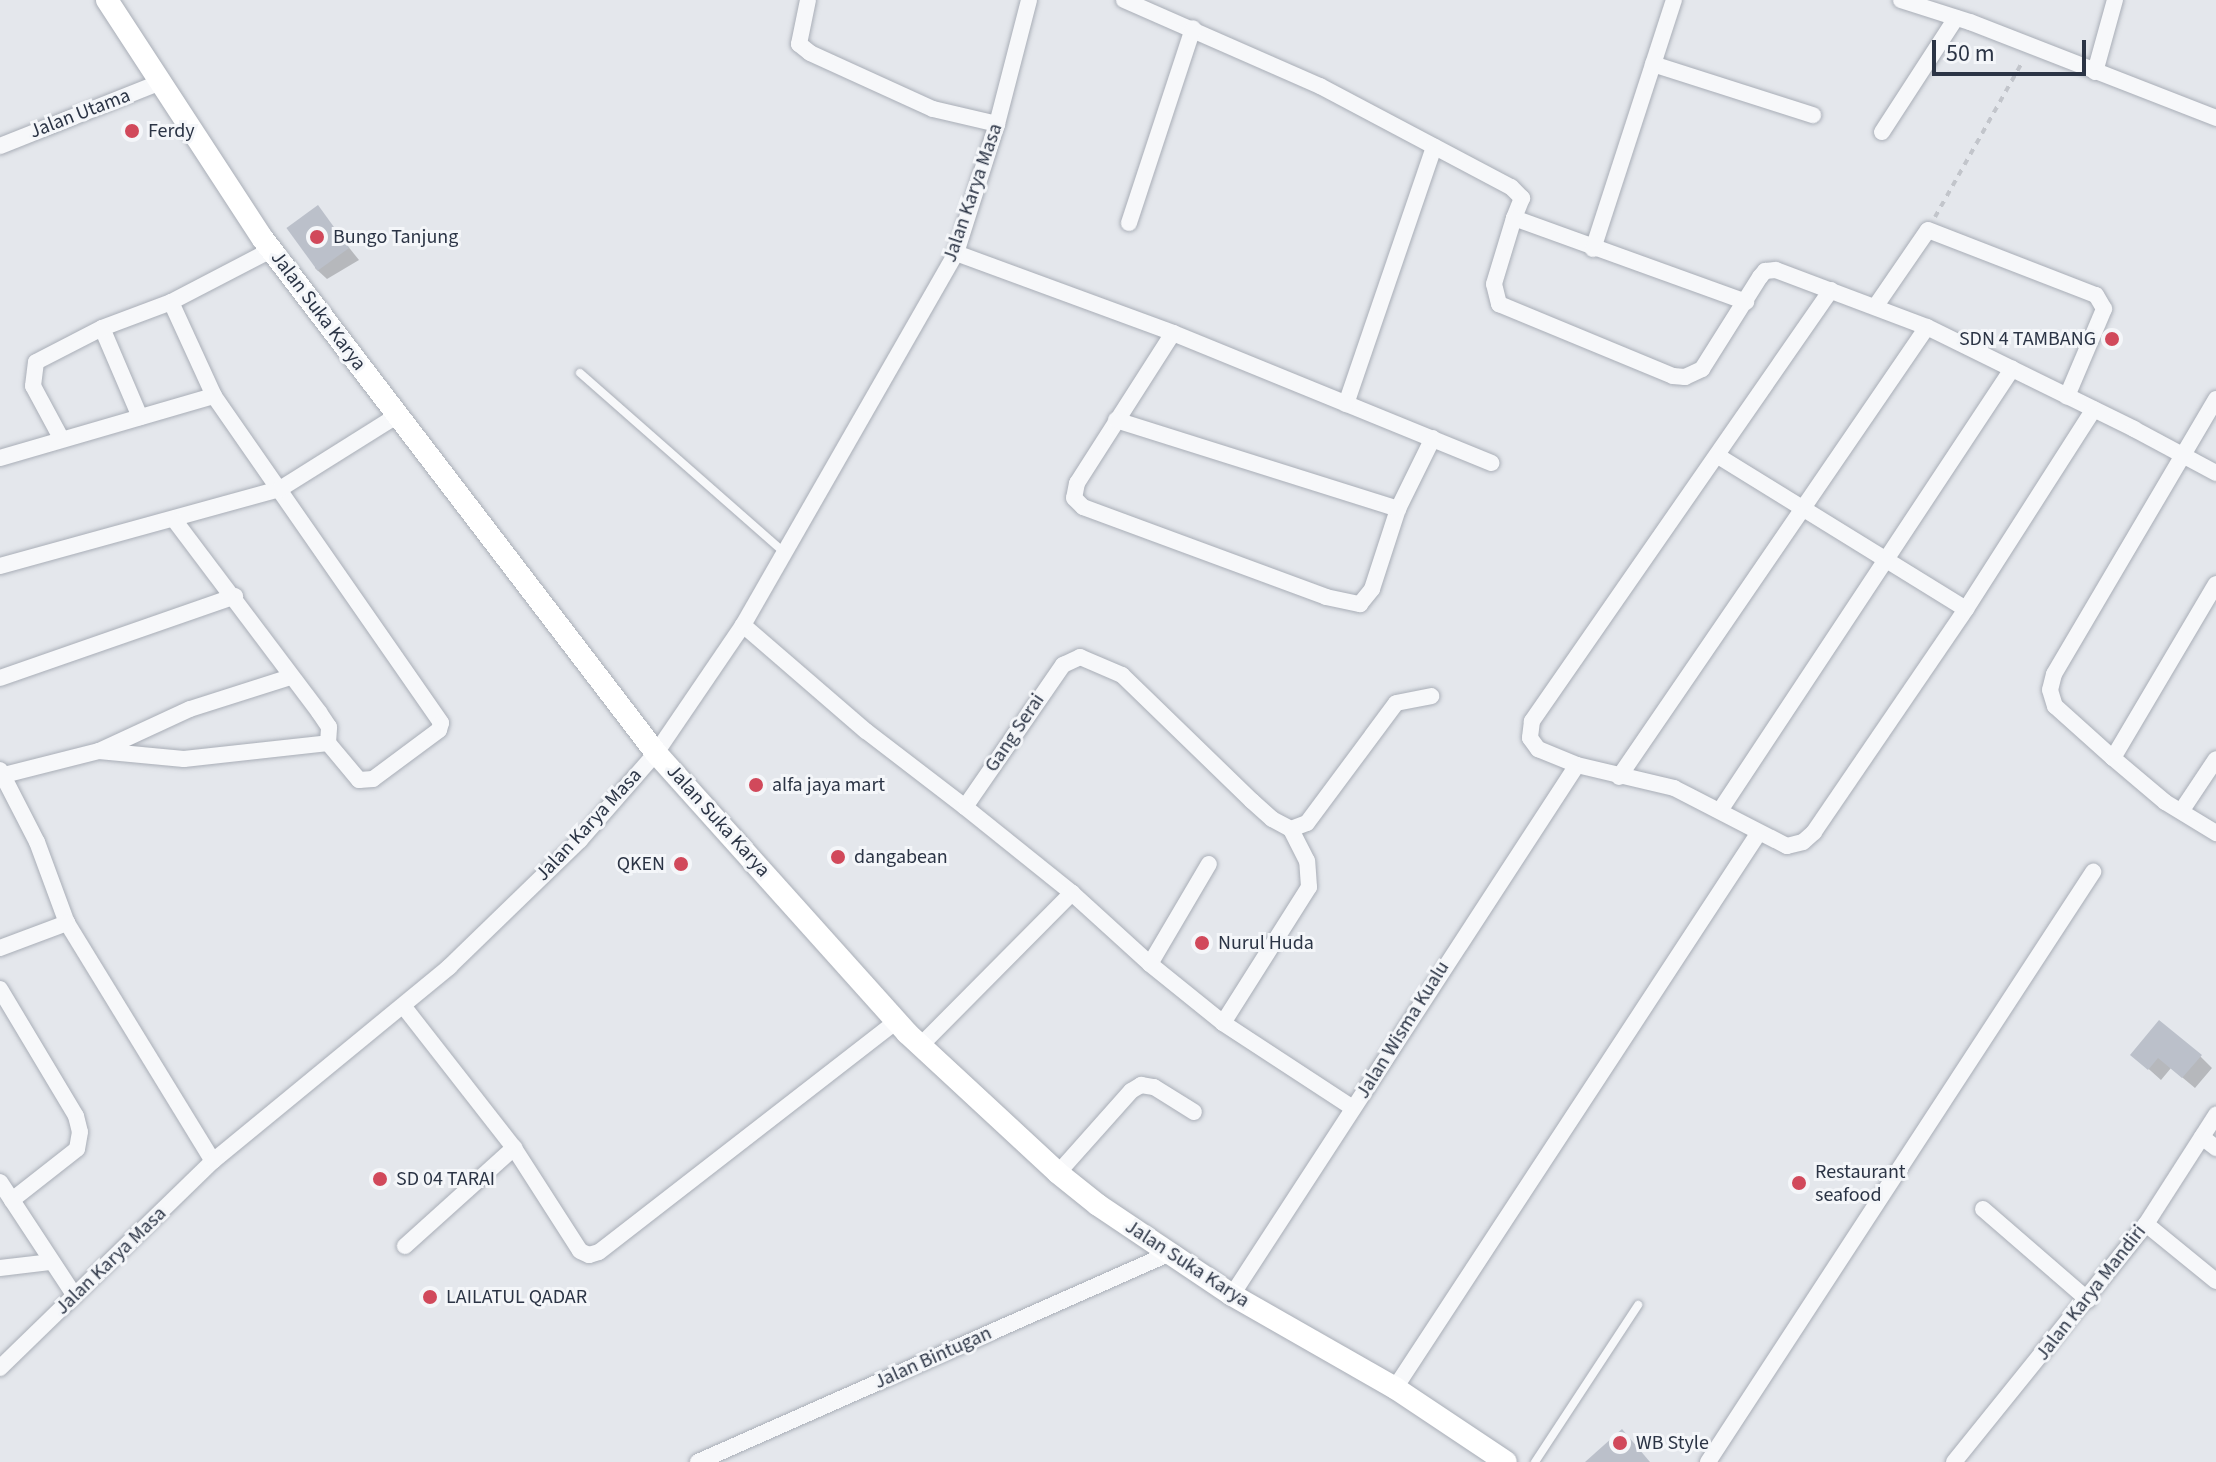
<!DOCTYPE html>
<html>
<head>
<meta charset="utf-8">
<style>
	body { margin:0 }
	#map { position:relative; width:2216px; height:1462px; overflow:hidden; background:#e4e7ec; font-family:"Source Sans 3",sans-serif }
	div>[style] { position:absolute }
	.shadow>* { inset:0; background:#0003 }
	.building>* { inset:0; background:#bbc0ca; transform-origin:0 0 }
	.path>* { height:4px; margin-top:-2px; transform-origin:0; background:repeating-linear-gradient(90deg,#c2c5cb 0 6px,transparent 0 12px) }
	.roads { filter:drop-shadow(0 0 2px #a9aeb7) drop-shadow(0 0 2px #a9aeb7) }
	.lane>* { height:8px; margin:-4px; padding:0 4px; transform-origin:4px; border-radius:4px; background:#f7f8fa }
	.street>* { height:16px; margin:-8px; padding:0 8px; transform-origin:8px; border-radius:8px; background:#f7f8fa }
	.secondary>* { height:22px; margin:-11px; padding:0 11px; transform-origin:11px; border-radius:11px; background:#fff }
	.dots>* { width:22px; height:22px; translate:-50% -50%; box-sizing:border-box; border:4px solid #f4f6f9; border-radius:50% }
	span { translate:-50% -50%; white-space:nowrap; text-align:center; line-height:1.15; -webkit-text-stroke:6px #f4f6f9; paint-order:stroke }
	.street-label { font-size:20px; color:#2b3445 }
	.poi-label { font-size:20px; color:#2b3445 }
	.left { translate:0 -50%; text-align:left }
	.right { translate:-100% -50%; text-align:right }
	.scale { position:absolute; left:1932px; top:40px; width:154px; height:36px; box-sizing:border-box; border:4px solid #2b3445; border-top:0; padding-left:10px; font-size:24px; line-height:28px; white-space:nowrap; color:#2b3445; -webkit-text-stroke:6px #f4f6f9; paint-order:stroke }
</style>
</head>
<body>
<div id="map">
	<div class="shadow">
		<i style="clip-path:polygon(317px 208px,359px 260px,327px 279px,315px 268px)"></i>
		<i style="clip-path:polygon(2133px 1055px,2200px 1056px,2212px 1068px,2195px 1088px,2171px 1068px,2161px 1080px)"></i>
	</div>
	<div class="building">
		<i style="left:318px;top:205px;width:53px;height:39px;rotate:54deg"></i>
		<i style="clip-path:polygon(2159px 1020px,2202px 1055px,2182px 1078px,2158px 1058px,2148px 1070px,2130px 1055px)"></i>
		<i style="clip-path:polygon(1622px 1429px,1650px 1462px,1585px 1462px)"></i>
	</div>
	<div class="path">
		<i style="left:1935px;top:217px;width:179px;rotate:-60.6deg"></i>
	</div>
	<div class="roads">
		<div class="lane">
			<i style="left:580px;top:373px;width:271px;rotate:41.3deg"></i>
			<i style="left:1535px;top:1462px;width:188px;rotate:-56.7deg"></i>
		</div>
		<div class="street">
			<i style="left:808px;top:0;width:45px;rotate:101.6deg"></i>
			<i style="left:799px;top:44px;width:14px;rotate:39deg"></i>
			<i style="left:810px;top:53px;width:135px;rotate:24.5deg"></i>
			<i style="left:933px;top:109px;width:66px;rotate:13.2deg"></i>
			<i style="left:1124px;top:0;width:214px;rotate:23.7deg"></i>
			<i style="left:1320px;top:86px;width:216px;rotate:27.9deg"></i>
			<i style="left:1511px;top:187px;width:16px;rotate:45deg"></i>
			<i style="left:1522px;top:198px;width:22px;rotate:112deg"></i>
			<i style="left:1514px;top:218px;width:247px;rotate:19.9deg"></i>
			<i style="left:1901px;top:0;width:72px;rotate:17.7deg"></i>
			<i style="left:1970px;top:22px;width:264px;rotate:21.3deg"></i>
			<i style="left:1653px;top:64px;width:168px;rotate:17.7deg"></i>
			<i style="left:2095px;top:72px;width:75px;rotate:-74.5deg"></i>
			<i style="left:1882px;top:132px;width:136px;rotate:-57deg"></i>
			<i style="left:0;top:146px;width:173px;rotate:-21.7deg"></i>
			<i style="left:1514px;top:218px;width:69px;rotate:106.9deg"></i>
			<i style="left:1494px;top:284px;width:21px;rotate:76deg"></i>
			<i style="left:1499px;top:304px;width:188px;rotate:22.5deg"></i>
			<i style="left:1673px;top:376px;width:12px;rotate:5deg"></i>
			<i style="left:1685px;top:377px;width:19px;rotate:-25deg"></i>
			<i style="left:1702px;top:369px;width:109px;rotate:-57.8deg"></i>
			<i style="left:1760px;top:277px;width:8px;rotate:-50deg"></i>
			<i style="left:1765px;top:271px;width:11px;rotate:-5deg"></i>
			<i style="left:1776px;top:270px;width:161px;rotate:20.7deg"></i>
			<i style="left:1927px;top:327px;width:231px;rotate:26.2deg"></i>
			<i style="left:2134px;top:429px;width:93px;rotate:28.2deg"></i>
			<i style="left:1129px;top:223px;width:205px;rotate:-71.8deg"></i>
			<i style="left:1593px;top:249px;width:262px;rotate:-72deg"></i>
			<i style="left:956px;top:253px;width:231px;rotate:20.2deg"></i>
			<i style="left:1173px;top:333px;width:344px;rotate:22.2deg"></i>
			<i style="left:1831px;top:290px;width:525px;rotate:124.75deg"></i>
			<i style="left:1532px;top:721px;width:17px;rotate:97deg"></i>
			<i style="left:1530px;top:738px;width:14px;rotate:54deg"></i>
			<i style="left:1538px;top:749px;width:42px;rotate:22.3deg"></i>
			<i style="left:1577px;top:765px;width:100px;rotate:13.3deg"></i>
			<i style="left:1674px;top:788px;width:127px;rotate:27.2deg"></i>
			<i style="left:1787px;top:846px;width:16px;rotate:-14deg"></i>
			<i style="left:1803px;top:842px;width:15px;rotate:-42deg"></i>
			<i style="left:1814px;top:832px;width:270px;rotate:-55.7deg"></i>
			<i style="left:1966px;top:609px;width:237px;rotate:-57.4deg"></i>
			<i style="left:171px;top:302px;width:103px;rotate:65.4deg"></i>
			<i style="left:214px;top:396px;width:398px;rotate:55.2deg"></i>
			<i style="left:441px;top:723px;width:7px;rotate:106deg"></i>
			<i style="left:439px;top:730px;width:82px;rotate:143.4deg"></i>
			<i style="left:373px;top:779px;width:14px;rotate:176deg"></i>
			<i style="left:359px;top:780px;width:48px;rotate:-130deg"></i>
			<i style="left:1875px;top:307px;width:93px;rotate:-55.5deg"></i>
			<i style="left:1928px;top:230px;width:180px;rotate:21.2deg"></i>
			<i style="left:2096px;top:295px;width:16px;rotate:60deg"></i>
			<i style="left:2104px;top:309px;width:95px;rotate:113deg"></i>
			<i style="left:102px;top:328px;width:97px;rotate:66.9deg"></i>
			<i style="left:1173px;top:333px;width:178px;rotate:122.6deg"></i>
			<i style="left:1077px;top:483px;width:15px;rotate:101deg"></i>
			<i style="left:1074px;top:498px;width:13px;rotate:45deg"></i>
			<i style="left:1083px;top:507px;width:259px;rotate:20.3deg"></i>
			<i style="left:1326px;top:597px;width:35px;rotate:12deg"></i>
			<i style="left:1360px;top:604px;width:19px;rotate:-51deg"></i>
			<i style="left:1372px;top:589px;width:84px;rotate:-72deg"></i>
			<i style="left:1398px;top:509px;width:79px;rotate:-63.8deg"></i>
			<i style="left:2216px;top:399px;width:319px;rotate:120.5deg"></i>
			<i style="left:2054px;top:674px;width:16px;rotate:104deg"></i>
			<i style="left:2050px;top:690px;width:17px;rotate:73deg"></i>
			<i style="left:2055px;top:706px;width:78px;rotate:41.9deg"></i>
			<i style="left:2113px;top:758px;width:68px;rotate:40.2deg"></i>
			<i style="left:2165px;top:802px;width:60px;rotate:31.3deg"></i>
			<i style="left:1346px;top:404px;width:272px;rotate:-71.1deg"></i>
			<i style="left:1116px;top:420px;width:296px;rotate:17.5deg"></i>
			<i style="left:61px;top:438px;width:59px;rotate:-118.3deg"></i>
			<i style="left:33px;top:386px;width:24px;rotate:-83deg"></i>
			<i style="left:36px;top:362px;width:74px;rotate:-27.3deg"></i>
			<i style="left:102px;top:328px;width:74px;rotate:-20.6deg"></i>
			<i style="left:171px;top:302px;width:113px;rotate:-27.5deg"></i>
			<i style="left:1718px;top:456px;width:291px;rotate:31.7deg"></i>
			<i style="left:0;top:458px;width:223px;rotate:-16.2deg"></i>
			<i style="left:0;top:566px;width:290px;rotate:-15.4deg"></i>
			<i style="left:280px;top:489px;width:139px;rotate:-32.1deg"></i>
			<i style="left:743px;top:625px;width:162px;rotate:40.8deg"></i>
			<i style="left:866px;top:731px;width:125px;rotate:37.5deg"></i>
			<i style="left:965px;top:807px;width:173px;rotate:-55.4deg"></i>
			<i style="left:1063px;top:665px;width:19px;rotate:-25deg"></i>
			<i style="left:1080px;top:657px;width:46px;rotate:23.2deg"></i>
			<i style="left:1122px;top:675px;width:181px;rotate:44.1deg"></i>
			<i style="left:1252px;top:801px;width:27px;rotate:42deg"></i>
			<i style="left:1272px;top:819px;width:21px;rotate:28deg"></i>
			<i style="left:0;top:678px;width:249px;rotate:-19.2deg"></i>
			<i style="left:99px;top:751px;width:85px;rotate:5.4deg"></i>
			<i style="left:184px;top:759px;width:145px;rotate:-6.3deg"></i>
			<i style="left:328px;top:743px;width:16px;rotate:-86deg"></i>
			<i style="left:329px;top:727px;width:18px;rotate:-124deg"></i>
			<i style="left:319px;top:712px;width:239px;rotate:-127deg"></i>
			<i style="left:2113px;top:758px;width:202px;rotate:-59.4deg"></i>
			<i style="left:0;top:770px;width:81px;rotate:62.8deg"></i>
			<i style="left:37px;top:842px;width:86px;rotate:69.7deg"></i>
			<i style="left:67px;top:923px;width:279px;rotate:58.5deg"></i>
			<i style="left:0;top:776px;width:102px;rotate:-14.2deg"></i>
			<i style="left:99px;top:751px;width:100px;rotate:-24.8deg"></i>
			<i style="left:190px;top:709px;width:105px;rotate:-17.7deg"></i>
			<i style="left:1619px;top:777px;width:545px;rotate:-55.61deg"></i>
			<i style="left:965px;top:807px;width:137px;rotate:38.8deg"></i>
			<i style="left:1072px;top:893px;width:105px;rotate:42.3deg"></i>
			<i style="left:1150px;top:964px;width:94px;rotate:38.9deg"></i>
			<i style="left:1223px;top:1023px;width:155px;rotate:33.2deg"></i>
			<i style="left:1721px;top:809px;width:528px;rotate:-56.52deg"></i>
			<i style="left:2182px;top:810px;width:61px;rotate:-56.3deg"></i>
			<i style="left:1291px;top:829px;width:17px;rotate:-21deg"></i>
			<i style="left:1307px;top:823px;width:149px;rotate:-53.4deg"></i>
			<i style="left:1396px;top:703px;width:36px;rotate:-11deg"></i>
			<i style="left:0;top:948px;width:72px;rotate:-20.5deg"></i>
			<i style="left:1150px;top:964px;width:116px;rotate:-59.5deg"></i>
			<i style="left:0;top:989px;width:148px;rotate:59.1deg"></i>
			<i style="left:76px;top:1116px;width:16px;rotate:76deg"></i>
			<i style="left:80px;top:1132px;width:17px;rotate:100deg"></i>
			<i style="left:77px;top:1149px;width:83px;rotate:141.9deg"></i>
			<i style="left:404px;top:1007px;width:179px;rotate:52deg"></i>
			<i style="left:514px;top:1148px;width:122px;rotate:57.3deg"></i>
			<i style="left:580px;top:1251px;width:10px;rotate:24deg"></i>
			<i style="left:589px;top:1255px;width:10px;rotate:-17deg"></i>
			<i style="left:599px;top:1252px;width:376px;rotate:-37.8deg"></i>
			<i style="left:1223px;top:1023px;width:161px;rotate:-57.7deg"></i>
			<i style="left:1309px;top:887px;width:26px;rotate:-94deg"></i>
			<i style="left:1307px;top:861px;width:36px;rotate:-117deg"></i>
			<i style="left:920px;top:1046px;width:216px;rotate:-45.2deg"></i>
			<i style="left:2202px;top:1137px;width:18px;rotate:38deg"></i>
			<i style="left:1058px;top:1173px;width:110px;rotate:-48.3deg"></i>
			<i style="left:1131px;top:1091px;width:12px;rotate:-31deg"></i>
			<i style="left:1141px;top:1085px;width:13px;rotate:9deg"></i>
			<i style="left:1154px;top:1087px;width:47px;rotate:32deg"></i>
			<i style="left:0;top:1182px;width:136px;rotate:56.7deg"></i>
			<i style="left:1983px;top:1209px;width:139px;rotate:40.9deg"></i>
			<i style="left:2146px;top:1224px;width:90px;rotate:39.2deg"></i>
			<i style="left:405px;top:1246px;width:147px;rotate:-42deg"></i>
			<i style="left:0;top:1268px;width:50px;rotate:-6.8deg"></i>
			<i style="left:1232px;top:1295px;width:632px;rotate:-56.94deg"></i>
			<i style="left:0;top:1368px;width:297px;rotate:-44.2deg"></i>
			<i style="left:213px;top:1161px;width:306px;rotate:-39.4deg"></i>
			<i style="left:449px;top:967px;width:182px;rotate:-44.1deg"></i>
			<i style="left:580px;top:840px;width:116px;rotate:-48.9deg"></i>
			<i style="left:656px;top:753px;width:155px;rotate:-55.8deg"></i>
			<i style="left:743px;top:625px;width:429px;rotate:-60.2deg"></i>
			<i style="left:956px;top:253px;width:135px;rotate:-72.4deg"></i>
			<i style="left:997px;top:124px;width:128px;rotate:-75.5deg"></i>
			<i style="left:1395px;top:1388px;width:662px;rotate:-56.77deg"></i>
			<i style="left:698px;top:1462px;width:514px;rotate:-23.87deg"></i>
			<i style="left:1708px;top:1462px;width:705px;rotate:-56.87deg"></i>
			<i style="left:1954px;top:1462px;width:306px;rotate:-51.1deg"></i>
			<i style="left:2146px;top:1224px;width:130px;rotate:-57.3deg"></i>
		</div>
		<div class="secondary">
			<i style="left:107px;top:0;width:285px;rotate:56.9deg"></i>
			<i style="left:263px;top:239px;width:647px;rotate:52.6deg"></i>
			<i style="left:656px;top:753px;width:376px;rotate:48.1deg"></i>
			<i style="left:907px;top:1033px;width:206px;rotate:42.8deg"></i>
			<i style="left:1058px;top:1173px;width:51px;rotate:38.7deg"></i>
			<i style="left:1098px;top:1205px;width:161px;rotate:33.9deg"></i>
			<i style="left:1232px;top:1295px;width:188px;rotate:29.7deg"></i>
			<i style="left:1395px;top:1388px;width:133px;rotate:33.7deg"></i>
		</div>
	</div>
	<div class="dots">
		<i style="left:132px;top:131px;background:#d1495b"></i>
		<i style="left:317px;top:237px;background:#d1495b"></i>
		<i style="left:2112px;top:339px;background:#d1495b"></i>
		<i style="left:756px;top:785px;background:#d1495b"></i>
		<i style="left:838px;top:857px;background:#d1495b"></i>
		<i style="left:681px;top:864px;background:#d1495b"></i>
		<i style="left:1202px;top:943px;background:#d1495b"></i>
		<i style="left:380px;top:1179px;background:#d1495b"></i>
		<i style="left:1799px;top:1183px;background:#d1495b"></i>
		<i style="left:430px;top:1297px;background:#d1495b"></i>
		<i style="left:1620px;top:1443px;background:#d1495b"></i>
	</div>
	<div class="street-label">
		<span style="left:80px;top:114px;rotate:-21deg">Jalan Utama</span>
		<span style="left:973px;top:193px;rotate:-71deg">Jalan Karya Masa</span>
		<span style="left:318px;top:311px;rotate:53deg">Jalan Suka Karya</span>
		<span style="left:1015px;top:733px;rotate:-56deg">Gang Serai</span>
		<span style="left:718px;top:821px;rotate:48deg">Jalan Suka Karya</span>
		<span style="left:589px;top:825px;rotate:-47deg">Jalan Karya Masa</span>
		<span style="left:1403px;top:1030px;rotate:-58deg">Jalan Wisma Kualu</span>
		<span style="left:111px;top:1261px;rotate:-44deg">Jalan Karya Masa</span>
		<span style="left:1187px;top:1264px;rotate:33deg">Jalan Suka Karya</span>
		<span style="left:2091px;top:1293px;rotate:-52deg">Jalan Karya Mandiri</span>
		<span style="left:933px;top:1358px;rotate:-24deg">Jalan Bintugan</span>
	</div>
	<div class="poi-label">
		<span class="left" style="left:148px;top:131px">Ferdy</span>
		<span class="left" style="left:333px;top:237px">Bungo Tanjung</span>
		<span class="right" style="left:2096px;top:339px">SDN 4 TAMBANG</span>
		<span class="left" style="left:772px;top:785px">alfa jaya mart</span>
		<span class="left" style="left:854px;top:857px">dangabean</span>
		<span class="right" style="left:665px;top:864px">QKEN</span>
		<span class="left" style="left:1218px;top:943px">Nurul Huda</span>
		<span class="left" style="left:1815px;top:1184px">Restaurant<br>seafood</span>
		<span class="left" style="left:396px;top:1179px">SD 04 TARAI</span>
		<span class="left" style="left:446px;top:1297px">LAILATUL QADAR</span>
		<span class="left" style="left:1636px;top:1443px">WB Style</span>
	</div>
	<div class="scale">50 m</div>
</div>
</body>
</html>
